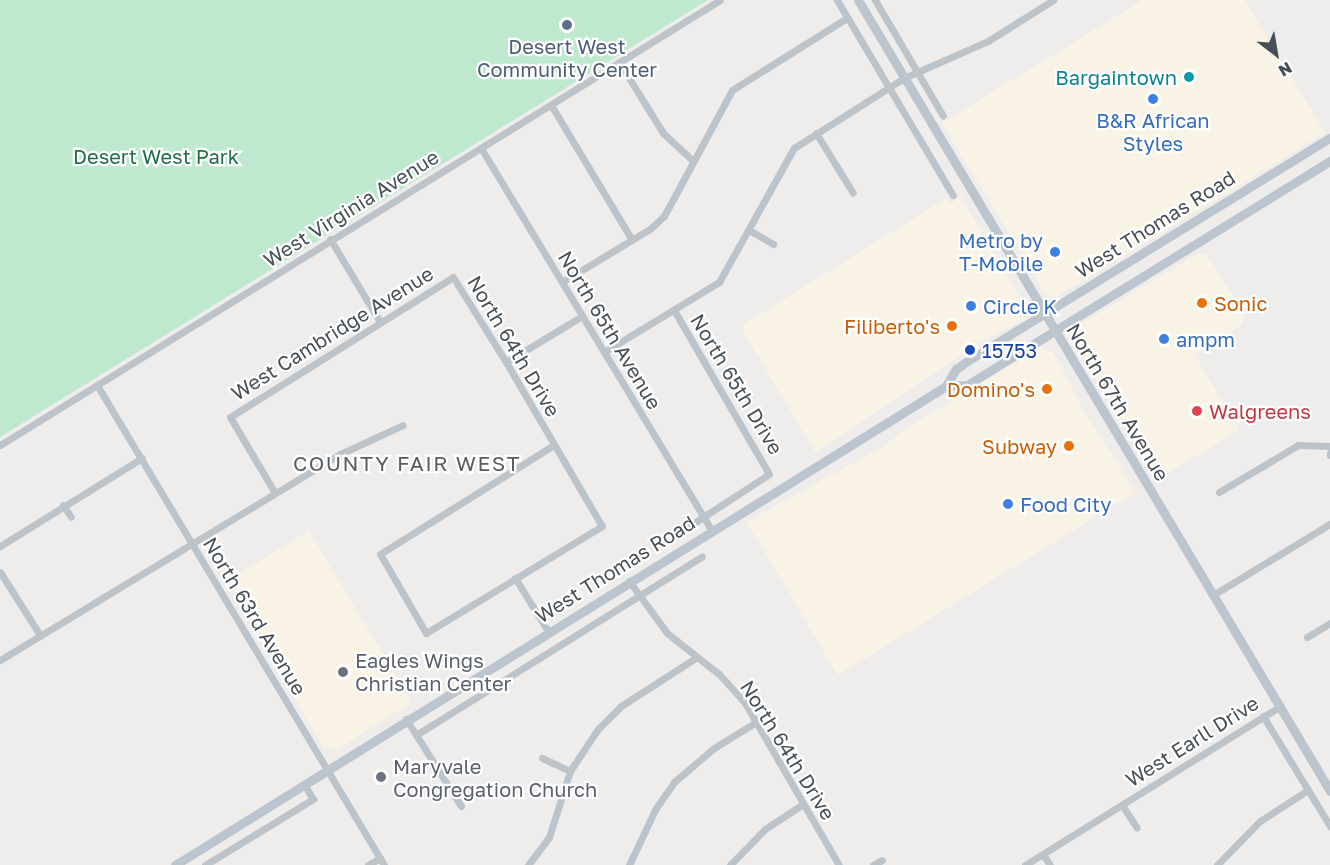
<!DOCTYPE html>
<html>
<head>
<meta charset="utf-8">
<style>
	body { margin:0 }
	#map { position:relative; width:1330px; height:865px; overflow:hidden; background:#efecec; font-family:"Golos Text",sans-serif }
	div>[style] { position:absolute }
	.commercial>* { inset:0; background:#f9f3e6 }
	.green>* { inset:0; background:#bee9ce }
	.minor>* { height:7px; margin:-3.5px; padding:0 3.5px; transform-origin:3.5px; border-radius:3.5px; background:#bcc4ca }
	.secondary>* { height:9px; margin:-4.5px; padding:0 4.5px; transform-origin:4.5px; border-radius:4.5px; background:#bcc5ce }
	.dots>* { width:16px; height:16px; translate:-50% -50%; box-sizing:border-box; border:3px solid #fff; border-radius:50% }
	span { translate:-50% -50%; white-space:nowrap; text-align:center; line-height:1.15; -webkit-text-stroke:4.5px #fff; paint-order:stroke }
	.service-label { font-size:20px; color:#4e5e75 }
	.culture-label { font-size:20px; color:#0d838f }
	.right { translate:-100% -50%; text-align:right }
	.shop-label { font-size:20px; color:#366cbe }
	.left { translate:0 -50%; text-align:left }
	.park-label { font-size:20px; color:#207047 }
	.street-label { font-size:20px; color:#475057 }
	.food-label { font-size:20px; color:#c56008 }
	.transit-label { font-size:20px; color:#164399 }
	.health-label { font-size:20px; color:#be3a42 }
	.worship-label { font-size:20px; color:#5b616d }
	.neighbourhood-label { font-size:21px; color:#5a5d60; letter-spacing:1.5px }
	.north { position:absolute; left:1246px; top:24px; width:60px; height:60px; -webkit-text-stroke:4px #fff; paint-order:stroke; rotate:149deg; font-size:16px; font-weight:700; line-height:24px; text-align:center; color:#475057 }
	.north::after { content:''; display:block; margin:auto; width:21px; height:27px; background:#475057; clip-path:polygon(50% 0,100% 100%,50% 72%,0 100%) }
</style>
</head>
<body>
<div id="map">
	<div class="commercial">
		<i style="clip-path:polygon(1143px 0,1245px 0,1325px 133px,1055px 298px,1044px 294px,1026px 255px,1013px 240px,942px 123px)"></i>
		<i style="clip-path:polygon(961px 197px,1025px 306px,1024px 319px,979px 343px,815px 452px,743px 331px,744px 324px,947px 198px,951px 204px)"></i>
		<i style="clip-path:polygon(1199px 253px,1207px 255px,1245px 316px,1242px 325px,1195px 356px,1239px 430px,1156px 480px,1071px 338px,1071px 330px)"></i>
		<i style="clip-path:polygon(1041px 347px,1052px 351px,1089px 420px,1136px 492px,838px 675px,747px 522px,886px 445px,905px 429px)"></i>
		<i style="clip-path:polygon(309px 531px,412px 702px,338px 749px,323px 747px,227px 581px)"></i>
	</div>
	<div class="green">
		<i style="clip-path:polygon(0 0,708px 0,0 437px)"></i>
	</div>
	<div class="minor">
		<i style="left:837px;top:0;width:227px;rotate:59.3deg"></i>
		<i style="left:875px;top:0;width:134px;rotate:59.6deg"></i>
		<i style="left:619px;top:62px;width:84px;rotate:58.2deg"></i>
		<i style="left:663px;top:133px;width:38px;rotate:43deg"></i>
		<i style="left:551px;top:105px;width:157px;rotate:59deg"></i>
		<i style="left:816px;top:133px;width:70px;rotate:58.3deg"></i>
		<i style="left:481px;top:148px;width:446px;rotate:58.9deg"></i>
		<i style="left:749px;top:230px;width:28px;rotate:30deg"></i>
		<i style="left:330px;top:239px;width:97px;rotate:58.9deg"></i>
		<i style="left:562px;top:282px;width:103px;rotate:-31.1deg"></i>
		<i style="left:650px;top:229px;width:19px;rotate:-43deg"></i>
		<i style="left:664px;top:216px;width:143px;rotate:-61.6deg"></i>
		<i style="left:732px;top:90px;width:136px;rotate:-32.1deg"></i>
		<i style="left:604px;top:352px;width:135px;rotate:-31.3deg"></i>
		<i style="left:719px;top:282px;width:154px;rotate:-60.8deg"></i>
		<i style="left:794px;top:148px;width:130px;rotate:-32.5deg"></i>
		<i style="left:904px;top:78px;width:92px;rotate:-23.8deg"></i>
		<i style="left:988px;top:41px;width:77px;rotate:-32.2deg"></i>
		<i style="left:506px;top:362px;width:89px;rotate:-31.2deg"></i>
		<i style="left:97px;top:385px;width:559px;rotate:59.12deg"></i>
		<i style="left:0;top:445px;width:846px;rotate:-31.72deg"></i>
		<i style="left:1330px;top:453px;width:2px;rotate:90deg"></i>
		<i style="left:1219px;top:492px;width:92px;rotate:-30.7deg"></i>
		<i style="left:1298px;top:445px;width:32px;rotate:2deg"></i>
		<i style="left:275px;top:493px;width:88px;rotate:-120.6deg"></i>
		<i style="left:230px;top:417px;width:263px;rotate:-32.1deg"></i>
		<i style="left:453px;top:277px;width:100px;rotate:58.1deg"></i>
		<i style="left:506px;top:362px;width:190px;rotate:59.7deg"></i>
		<i style="left:602px;top:526px;width:206px;rotate:148.7deg"></i>
		<i style="left:426px;top:633px;width:91px;rotate:-120.2deg"></i>
		<i style="left:380px;top:554px;width:205px;rotate:-32.1deg"></i>
		<i style="left:63px;top:505px;width:14px;rotate:56deg"></i>
		<i style="left:674px;top:536px;width:113px;rotate:-33.1deg"></i>
		<i style="left:769px;top:474px;width:190px;rotate:-120.1deg"></i>
		<i style="left:0;top:546px;width:167px;rotate:-31.8deg"></i>
		<i style="left:0;top:572px;width:75px;rotate:57.6deg"></i>
		<i style="left:515px;top:578px;width:62px;rotate:58.1deg"></i>
		<i style="left:629px;top:581px;width:64px;rotate:53.8deg"></i>
		<i style="left:667px;top:633px;width:66px;rotate:38.3deg"></i>
		<i style="left:719px;top:674px;width:39px;rotate:48deg"></i>
		<i style="left:745px;top:703px;width:187px;rotate:59.9deg"></i>
		<i style="left:1213px;top:595px;width:137px;rotate:-31.3deg"></i>
		<i style="left:1307px;top:637px;width:27px;rotate:-31deg"></i>
		<i style="left:0;top:660px;width:398px;rotate:-31.2deg"></i>
		<i style="left:340px;top:454px;width:69px;rotate:-24.7deg"></i>
		<i style="left:1263px;top:716px;width:129px;rotate:58.7deg"></i>
		<i style="left:406px;top:719px;width:103px;rotate:57.7deg"></i>
		<i style="left:416px;top:735px;width:337px;rotate:-32deg"></i>
		<i style="left:542px;top:758px;width:31px;rotate:25deg"></i>
		<i style="left:1122px;top:805px;width:27px;rotate:57deg"></i>
		<i style="left:1043px;top:854px;width:13px;rotate:58deg"></i>
		<i style="left:205px;top:865px;width:127px;rotate:-31.4deg"></i>
		<i style="left:313px;top:799px;width:17px;rotate:-121deg"></i>
		<i style="left:368px;top:865px;width:14px;rotate:-30deg"></i>
		<i style="left:528px;top:865px;width:35px;rotate:-53deg"></i>
		<i style="left:549px;top:837px;width:69px;rotate:-72.3deg"></i>
		<i style="left:570px;top:771px;width:50px;rotate:-56.3deg"></i>
		<i style="left:598px;top:729px;width:33px;rotate:-45deg"></i>
		<i style="left:621px;top:706px;width:90px;rotate:-32.8deg"></i>
		<i style="left:629px;top:865px;width:63px;rotate:-64.7deg"></i>
		<i style="left:656px;top:808px;width:32px;rotate:-55deg"></i>
		<i style="left:674px;top:782px;width:52px;rotate:-40.4deg"></i>
		<i style="left:714px;top:748px;width:49px;rotate:-31.8deg"></i>
		<i style="left:730px;top:865px;width:50px;rotate:-45.8deg"></i>
		<i style="left:765px;top:829px;width:45px;rotate:-33.3deg"></i>
		<i style="left:873px;top:865px;width:10px;rotate:-29deg"></i>
		<i style="left:1025px;top:865px;width:301px;rotate:-31.9deg"></i>
		<i style="left:1217px;top:865px;width:62px;rotate:-45.7deg"></i>
		<i style="left:1260px;top:821px;width:57px;rotate:-32.9deg"></i>
	</div>
	<div class="secondary">
		<i style="left:858px;top:0;width:921px;rotate:59.17deg"></i>
		<i style="left:946px;top:386px;width:21px;rotate:-3deg"></i>
		<i style="left:967px;top:385px;width:427px;rotate:-31.7deg"></i>
		<i style="left:175px;top:865px;width:908px;rotate:-31.85deg"></i>
		<i style="left:946px;top:386px;width:20px;rotate:-60deg"></i>
		<i style="left:956px;top:369px;width:19px;rotate:-35deg"></i>
		<i style="left:972px;top:358px;width:420px;rotate:-31.6deg"></i>
	</div>
	<div class="dots">
		<i style="left:567px;top:25px;background:#5c6f8a"></i>
		<i style="left:1189px;top:77px;background:#0f9aa8"></i>
		<i style="left:1153px;top:99px;background:#3f7fe0"></i>
		<i style="left:1055px;top:252px;background:#3f7fe0"></i>
		<i style="left:1202px;top:303px;background:#e8710a"></i>
		<i style="left:971px;top:306px;background:#3f7fe0"></i>
		<i style="left:952px;top:326px;background:#e8710a"></i>
		<i style="left:1164px;top:339px;background:#3f7fe0"></i>
		<i style="left:970px;top:350px;background:#1a4fb4"></i>
		<i style="left:1047px;top:389px;background:#e8710a"></i>
		<i style="left:1197px;top:411px;background:#e0444e"></i>
		<i style="left:1069px;top:446px;background:#e8710a"></i>
		<i style="left:1008px;top:504px;background:#3f7fe0"></i>
		<i style="left:343px;top:672px;background:#6b7280"></i>
		<i style="left:381px;top:777px;background:#6b7280"></i>
	</div>
	<div class="service-label">
		<span style="left:567px;top:58px">Desert West<br>Community Center</span>
	</div>
	<div class="culture-label">
		<span class="right" style="left:1177px;top:77px">Bargaintown</span>
	</div>
	<div class="shop-label">
		<span style="left:1153px;top:132px">B&amp;R African<br>Styles</span>
		<span class="right" style="left:1043px;top:252px">Metro by<br>T-Mobile</span>
		<span class="left" style="left:983px;top:306px">Circle K</span>
		<span class="left" style="left:1176px;top:339px">ampm</span>
		<span class="left" style="left:1020px;top:504px">Food City</span>
	</div>
	<div class="park-label">
		<span style="left:156px;top:156px">Desert West Park</span>
	</div>
	<div class="street-label">
		<span style="left:351px;top:208px;rotate:-32deg">West Virginia Avenue</span>
		<span style="left:1155px;top:224px;rotate:-32deg">West Thomas Road</span>
		<span style="left:610px;top:330px;rotate:59deg">North 65th Avenue</span>
		<span style="left:332px;top:333px;rotate:-32deg">West Cambridge Avenue</span>
		<span style="left:514px;top:346px;rotate:59deg">North 64th Drive</span>
		<span style="left:737px;top:384px;rotate:59deg">North 65th Drive</span>
		<span style="left:1118px;top:402px;rotate:59deg">North 67th Avenue</span>
		<span style="left:615px;top:569px;rotate:-32deg">West Thomas Road</span>
		<span style="left:255px;top:616px;rotate:59deg">North 63rd Avenue</span>
		<span style="left:1192px;top:741px;rotate:-32deg">West Earll Drive</span>
		<span style="left:788px;top:750px;rotate:58deg">North 64th Drive</span>
	</div>
	<div class="food-label">
		<span class="left" style="left:1214px;top:303px">Sonic</span>
		<span class="right" style="left:940px;top:326px">Filiberto's</span>
		<span class="right" style="left:1035px;top:389px">Domino's</span>
		<span class="right" style="left:1057px;top:446px">Subway</span>
	</div>
	<div class="transit-label">
		<span class="left" style="left:982px;top:350px">15753</span>
	</div>
	<div class="health-label">
		<span class="left" style="left:1209px;top:411px">Walgreens</span>
	</div>
	<div class="worship-label">
		<span class="left" style="left:355px;top:672px">Eagles Wings<br>Christian Center</span>
		<span class="left" style="left:393px;top:778px">Maryvale<br>Congregation Church</span>
	</div>
	<div class="neighbourhood-label">
		<span style="left:407px;top:463px">COUNTY FAIR WEST</span>
	</div>
	<div class="north">N</div>
</div>
</body>
</html>
